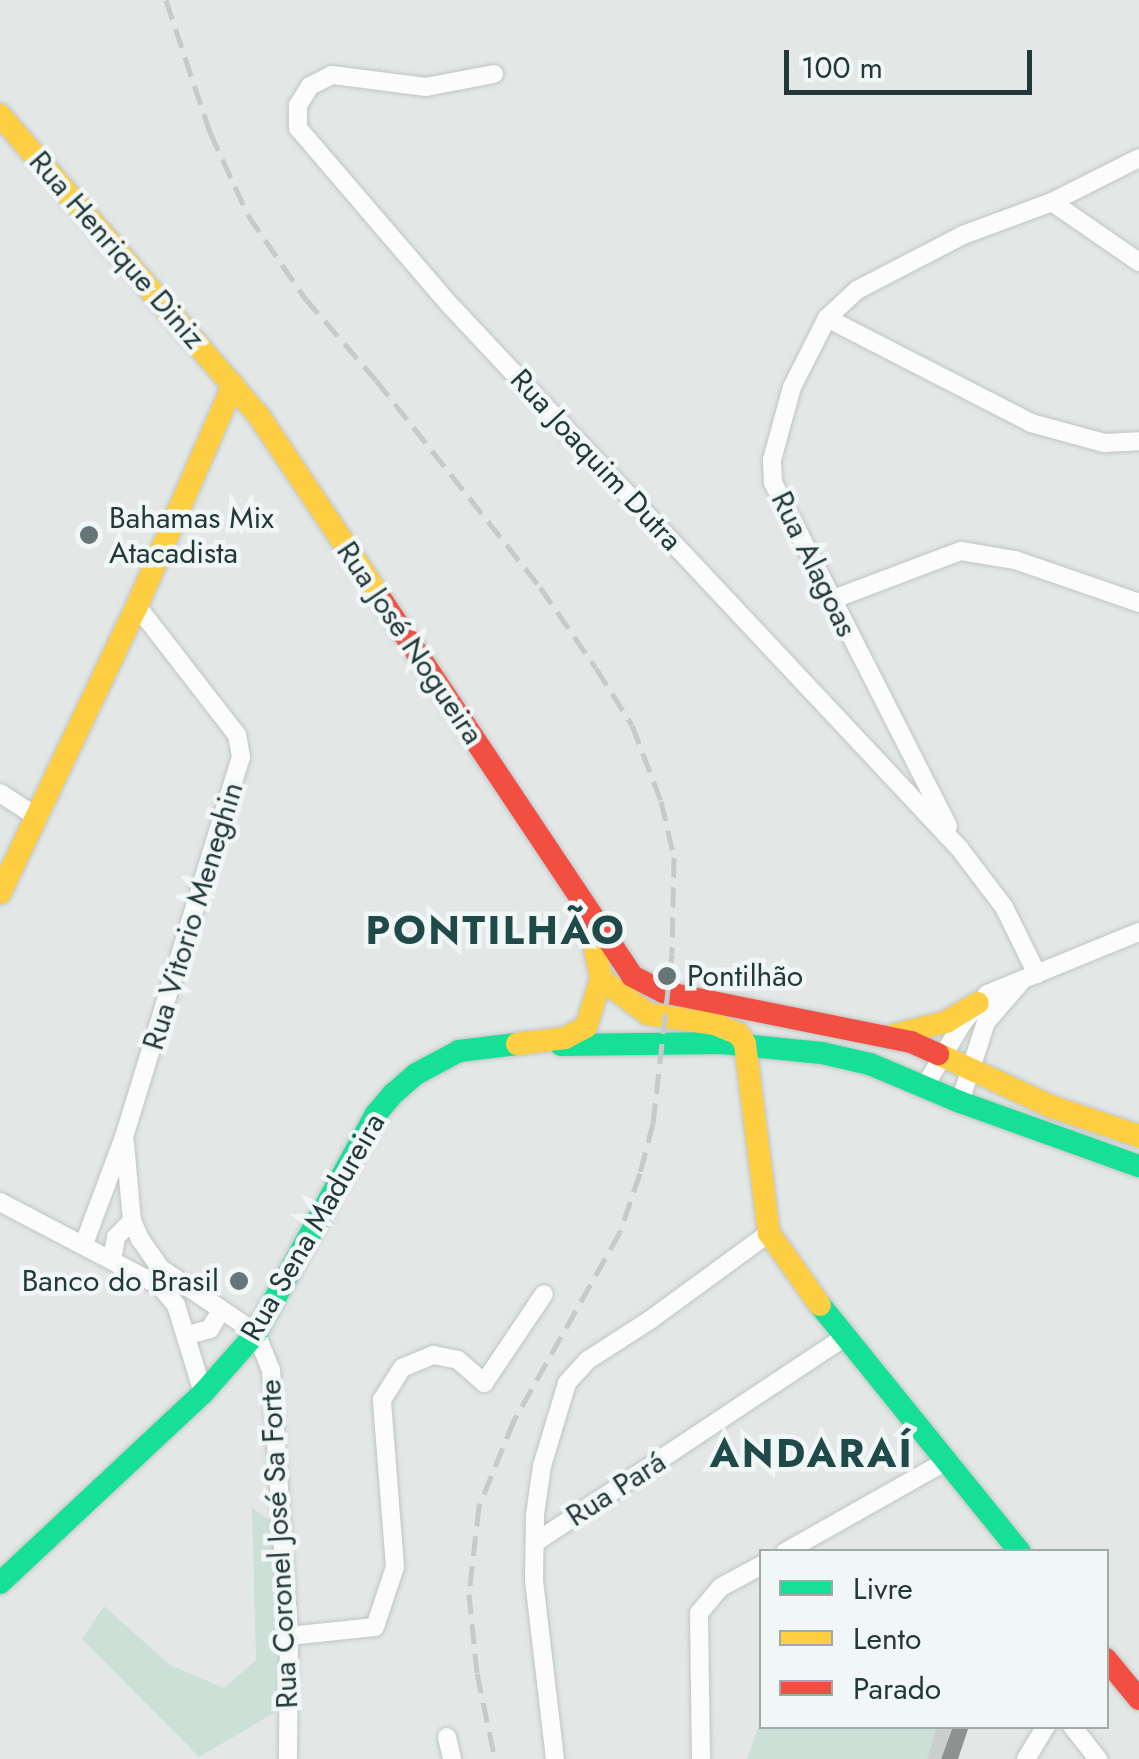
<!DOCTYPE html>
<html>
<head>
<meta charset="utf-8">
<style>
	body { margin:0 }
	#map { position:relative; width:1139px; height:1759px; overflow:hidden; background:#e3e8e7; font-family:Jost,sans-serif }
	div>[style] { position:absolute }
	.green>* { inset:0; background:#cde0d8 }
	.roads { filter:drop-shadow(0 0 2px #c0c5c4) drop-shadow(0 0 2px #c0c5c4) }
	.street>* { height:18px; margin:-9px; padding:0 9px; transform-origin:9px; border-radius:9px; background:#fbfcfb }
	.fast>* { height:22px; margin:-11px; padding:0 11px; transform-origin:11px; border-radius:11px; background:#16e098 }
	.slow>* { height:22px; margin:-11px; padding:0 11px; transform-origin:11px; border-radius:11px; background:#ffcf43 }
	.jam>* { height:22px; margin:-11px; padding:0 11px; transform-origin:11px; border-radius:11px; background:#f24e42 }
	.rail>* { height:5px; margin-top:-2.5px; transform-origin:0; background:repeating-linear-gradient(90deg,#c6caca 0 20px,transparent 0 30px) }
	.shaded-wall>* { inset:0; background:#8d9190 }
	.building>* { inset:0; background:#cacfce }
	.dots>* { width:28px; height:28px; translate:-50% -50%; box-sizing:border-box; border:5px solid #f1f7f6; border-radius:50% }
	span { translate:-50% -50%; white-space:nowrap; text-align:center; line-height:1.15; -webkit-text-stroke:9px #f1f7f6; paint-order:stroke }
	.street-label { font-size:30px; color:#233939 }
	.poi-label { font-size:30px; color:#233939 }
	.left { translate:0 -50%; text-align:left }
	.right { translate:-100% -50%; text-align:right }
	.district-label { font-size:40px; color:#20494a; font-weight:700; letter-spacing:2.5px }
	.legend { position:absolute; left:759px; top:1549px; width:350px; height:180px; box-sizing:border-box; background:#f1f7f6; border:2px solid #9fabaa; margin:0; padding:12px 18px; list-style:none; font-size:30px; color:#233939 }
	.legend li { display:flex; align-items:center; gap:20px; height:50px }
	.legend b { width:50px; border:2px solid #9fabaa }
	.scale { position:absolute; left:784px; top:50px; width:248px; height:45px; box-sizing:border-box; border:5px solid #233939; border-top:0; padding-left:12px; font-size:30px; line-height:35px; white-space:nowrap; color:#233939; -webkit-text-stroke:8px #f1f7f6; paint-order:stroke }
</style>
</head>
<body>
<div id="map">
	<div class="green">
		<i style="clip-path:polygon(252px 1508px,274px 1523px,281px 1709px,199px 1757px,82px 1639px,104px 1606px,170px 1665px,224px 1688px,256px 1660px)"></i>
		<i style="clip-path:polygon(761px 1719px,762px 1726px,969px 1727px,958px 1759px,747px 1759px)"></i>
	</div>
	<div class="roads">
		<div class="street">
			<i style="left:494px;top:74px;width:69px;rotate:169.2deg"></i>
			<i style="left:426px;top:87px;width:95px;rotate:-172.7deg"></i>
			<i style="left:332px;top:75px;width:25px;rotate:153deg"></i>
			<i style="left:310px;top:86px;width:22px;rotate:122deg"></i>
			<i style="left:298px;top:105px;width:23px;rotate:90deg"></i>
			<i style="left:298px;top:128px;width:230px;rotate:49.4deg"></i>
			<i style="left:448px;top:303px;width:747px;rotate:46.84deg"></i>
			<i style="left:959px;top:848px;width:74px;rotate:52.7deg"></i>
			<i style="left:1004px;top:907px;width:75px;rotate:63.8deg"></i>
			<i style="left:1052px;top:202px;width:106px;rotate:34.6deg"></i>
			<i style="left:827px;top:318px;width:229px;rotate:27.2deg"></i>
			<i style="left:1031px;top:423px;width:76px;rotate:15.3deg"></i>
			<i style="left:1104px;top:443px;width:35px;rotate:-3deg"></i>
			<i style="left:831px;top:600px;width:139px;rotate:-20.7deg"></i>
			<i style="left:961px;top:551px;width:55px;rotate:9.5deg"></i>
			<i style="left:1015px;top:560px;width:131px;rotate:19.1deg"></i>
			<i style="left:0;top:793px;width:44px;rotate:33deg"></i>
			<i style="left:948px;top:826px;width:386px;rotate:-117deg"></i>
			<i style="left:773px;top:482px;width:22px;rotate:-93deg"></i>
			<i style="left:772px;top:460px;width:76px;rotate:-74.7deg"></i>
			<i style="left:792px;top:387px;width:77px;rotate:-63.1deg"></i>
			<i style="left:827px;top:318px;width:41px;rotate:-43deg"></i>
			<i style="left:857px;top:290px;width:119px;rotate:-27.4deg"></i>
			<i style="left:963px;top:235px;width:95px;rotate:-20.3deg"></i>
			<i style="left:1052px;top:202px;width:97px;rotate:-26.8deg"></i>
			<i style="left:925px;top:1086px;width:74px;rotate:-59.3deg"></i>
			<i style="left:963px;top:1022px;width:37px;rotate:-49deg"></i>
			<i style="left:987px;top:994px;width:164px;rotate:-22.2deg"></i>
			<i style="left:960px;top:1102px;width:84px;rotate:-72deg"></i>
			<i style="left:986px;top:1022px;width:52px;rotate:-48.9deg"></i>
			<i style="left:125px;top:1143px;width:78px;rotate:84.9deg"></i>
			<i style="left:132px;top:1221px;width:20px;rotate:66deg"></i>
			<i style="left:140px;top:1239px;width:35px;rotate:55deg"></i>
			<i style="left:160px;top:1268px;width:116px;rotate:34.1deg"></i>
			<i style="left:256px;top:1333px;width:40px;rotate:68deg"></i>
			<i style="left:271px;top:1370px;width:267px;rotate:86.1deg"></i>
			<i style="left:289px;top:1636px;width:123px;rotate:90.5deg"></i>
			<i style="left:0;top:1202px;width:181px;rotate:27.7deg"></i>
			<i style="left:160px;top:1286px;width:25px;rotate:50deg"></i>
			<i style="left:176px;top:1305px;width:92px;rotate:72.9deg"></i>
			<i style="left:84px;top:1244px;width:114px;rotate:-69.5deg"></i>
			<i style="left:124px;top:1137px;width:398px;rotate:-72.9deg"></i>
			<i style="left:241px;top:757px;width:22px;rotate:-100deg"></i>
			<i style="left:237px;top:735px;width:163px;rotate:-127.8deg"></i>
			<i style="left:112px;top:1260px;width:23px;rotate:-80deg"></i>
			<i style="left:116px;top:1237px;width:23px;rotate:-45deg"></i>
			<i style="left:188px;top:1335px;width:23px;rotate:-15deg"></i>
			<i style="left:210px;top:1329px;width:22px;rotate:-60deg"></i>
			<i style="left:536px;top:1542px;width:372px;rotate:-33.6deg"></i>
			<i style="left:785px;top:1552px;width:184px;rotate:-29.4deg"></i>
			<i style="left:289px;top:1636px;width:86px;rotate:-6deg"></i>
			<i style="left:375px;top:1627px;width:63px;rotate:-71.6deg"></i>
			<i style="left:395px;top:1567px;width:168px;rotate:-94.5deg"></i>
			<i style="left:382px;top:1400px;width:38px;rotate:-58deg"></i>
			<i style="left:402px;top:1368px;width:34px;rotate:-23deg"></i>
			<i style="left:433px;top:1355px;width:25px;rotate:11deg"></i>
			<i style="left:458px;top:1360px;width:35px;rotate:41deg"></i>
			<i style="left:484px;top:1383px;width:107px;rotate:-56deg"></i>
			<i style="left:1072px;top:1726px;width:42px;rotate:51.8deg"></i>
			<i style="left:447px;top:1737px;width:23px;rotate:77deg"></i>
			<i style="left:555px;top:1759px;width:180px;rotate:-96.7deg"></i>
			<i style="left:534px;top:1580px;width:65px;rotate:-89.1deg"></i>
			<i style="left:535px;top:1515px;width:49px;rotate:-81.9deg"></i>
			<i style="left:542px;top:1466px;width:87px;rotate:-73.2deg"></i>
			<i style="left:567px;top:1383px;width:31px;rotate:-48deg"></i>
			<i style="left:588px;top:1360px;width:74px;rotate:-32.8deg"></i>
			<i style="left:650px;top:1320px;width:147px;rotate:-36.2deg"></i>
			<i style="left:701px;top:1759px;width:146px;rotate:-90.8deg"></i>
			<i style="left:699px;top:1613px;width:34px;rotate:-50deg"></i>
			<i style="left:721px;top:1587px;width:47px;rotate:-28.2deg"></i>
			<i style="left:1026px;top:1759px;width:39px;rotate:-59deg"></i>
		</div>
		<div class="fast">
			<i style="left:561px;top:1045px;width:161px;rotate:-0.7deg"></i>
			<i style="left:722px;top:1043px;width:100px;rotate:5.7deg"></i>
			<i style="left:822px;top:1053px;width:49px;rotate:12.9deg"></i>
			<i style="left:870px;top:1064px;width:98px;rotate:22.9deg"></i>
			<i style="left:960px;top:1102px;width:190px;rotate:19.7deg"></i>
			<i style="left:820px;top:1305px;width:318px;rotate:51deg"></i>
			<i style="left:0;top:1583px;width:278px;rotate:-43.1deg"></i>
			<i style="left:203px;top:1393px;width:80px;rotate:-48.5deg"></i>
			<i style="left:256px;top:1333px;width:250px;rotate:-61.3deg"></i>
			<i style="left:376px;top:1114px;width:26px;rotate:-50deg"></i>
			<i style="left:393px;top:1094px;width:30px;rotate:-41deg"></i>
			<i style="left:416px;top:1074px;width:49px;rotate:-28.1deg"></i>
			<i style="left:459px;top:1051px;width:58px;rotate:-6.9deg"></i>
		</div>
		<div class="slow">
			<i style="left:0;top:115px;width:397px;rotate:49.3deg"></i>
			<i style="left:259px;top:416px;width:220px;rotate:56.3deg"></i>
			<i style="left:0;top:893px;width:318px;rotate:-64.5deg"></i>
			<i style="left:137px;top:606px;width:241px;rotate:-66.5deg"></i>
			<i style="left:601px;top:979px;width:59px;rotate:36.7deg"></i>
			<i style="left:648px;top:1014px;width:68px;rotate:8.5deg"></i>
			<i style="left:715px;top:1024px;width:26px;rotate:23deg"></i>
			<i style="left:739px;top:1034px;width:12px;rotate:59deg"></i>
			<i style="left:745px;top:1044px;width:191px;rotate:82.8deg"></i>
			<i style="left:769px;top:1233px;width:88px;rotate:54.7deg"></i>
			<i style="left:894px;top:1035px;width:54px;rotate:-14deg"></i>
			<i style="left:946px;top:1022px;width:37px;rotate:-31deg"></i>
			<i style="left:517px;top:1044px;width:48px;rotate:-7.1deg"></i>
			<i style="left:565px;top:1038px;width:24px;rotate:-28deg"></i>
			<i style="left:586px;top:1027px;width:50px;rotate:-72.6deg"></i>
			<i style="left:601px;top:979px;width:55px;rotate:-101.5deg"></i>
			<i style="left:938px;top:1054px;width:123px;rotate:24.9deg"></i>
			<i style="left:1050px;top:1106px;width:94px;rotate:18.6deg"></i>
		</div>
		<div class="jam">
			<i style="left:381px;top:599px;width:453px;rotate:56.3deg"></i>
			<i style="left:632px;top:976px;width:35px;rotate:27deg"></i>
			<i style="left:663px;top:992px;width:253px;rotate:11.4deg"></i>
			<i style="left:911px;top:1042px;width:30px;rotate:24deg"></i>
			<i style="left:1106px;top:1659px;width:52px;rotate:50.5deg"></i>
		</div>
	</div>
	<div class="rail">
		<i style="left:166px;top:0;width:139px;rotate:71.6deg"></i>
		<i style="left:210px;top:132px;width:91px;rotate:65.4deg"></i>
		<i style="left:248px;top:215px;width:101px;rotate:55.5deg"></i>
		<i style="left:305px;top:298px;width:108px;rotate:49.1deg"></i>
		<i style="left:376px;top:380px;width:264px;rotate:51.6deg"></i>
		<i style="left:540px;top:587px;width:98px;rotate:55.3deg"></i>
		<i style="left:596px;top:668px;width:67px;rotate:57.7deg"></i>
		<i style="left:632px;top:725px;width:81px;rotate:69.1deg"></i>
		<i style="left:661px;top:801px;width:57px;rotate:76.9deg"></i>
		<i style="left:674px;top:857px;width:97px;rotate:91.2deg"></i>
		<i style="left:672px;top:954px;width:170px;rotate:96.4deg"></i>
		<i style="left:653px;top:1123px;width:52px;rotate:104.6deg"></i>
		<i style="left:640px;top:1173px;width:62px;rotate:108.7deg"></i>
		<i style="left:620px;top:1232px;width:216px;rotate:119.4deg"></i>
		<i style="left:514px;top:1420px;width:93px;rotate:112.1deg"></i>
		<i style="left:479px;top:1506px;width:89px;rotate:96.5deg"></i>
		<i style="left:469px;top:1594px;width:79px;rotate:84.2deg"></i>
		<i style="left:477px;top:1673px;width:88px;rotate:78.2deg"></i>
	</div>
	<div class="shaded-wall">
		<i style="clip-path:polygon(953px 1726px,969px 1726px,958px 1759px,941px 1759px)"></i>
	</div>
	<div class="building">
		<i style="clip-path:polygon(937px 1726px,953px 1726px,941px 1759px,927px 1759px)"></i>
	</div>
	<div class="dots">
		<i style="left:89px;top:535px;background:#667676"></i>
		<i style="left:667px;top:976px;background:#667676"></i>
		<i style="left:239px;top:1281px;background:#667676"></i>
	</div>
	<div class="street-label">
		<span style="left:117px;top:250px;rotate:49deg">Rua Henrique Diniz</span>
		<span style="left:596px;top:460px;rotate:47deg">Rua Joaquim Dutra</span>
		<span style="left:814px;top:564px;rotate:64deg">Rua Alagoas</span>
		<span style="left:410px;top:643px;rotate:56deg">Rua José Nogueira</span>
		<span style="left:193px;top:916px;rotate:-73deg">Rua Vitorio Meneghin</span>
		<span style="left:313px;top:1227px;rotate:-60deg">Rua Sena Madureira</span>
		<span style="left:616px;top:1489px;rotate:-33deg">Rua Pará</span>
		<span style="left:279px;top:1544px;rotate:-93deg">Rua Coronel José Sa Forte</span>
	</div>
	<div class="poi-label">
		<span class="left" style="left:109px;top:535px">Bahamas Mix<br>Atacadista</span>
		<span class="left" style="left:687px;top:976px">Pontilhão</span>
		<span class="right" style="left:219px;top:1281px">Banco do Brasil</span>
	</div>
	<div class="district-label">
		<span style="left:496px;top:930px">PONTILHÃO</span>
		<span style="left:812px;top:1453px">ANDARAÍ</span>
	</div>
	<ul class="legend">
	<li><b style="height:12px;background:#16e098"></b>Livre</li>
	<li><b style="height:12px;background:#ffcf43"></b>Lento</li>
	<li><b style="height:12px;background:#f24e42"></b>Parado</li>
	</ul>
	<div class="scale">100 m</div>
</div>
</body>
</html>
